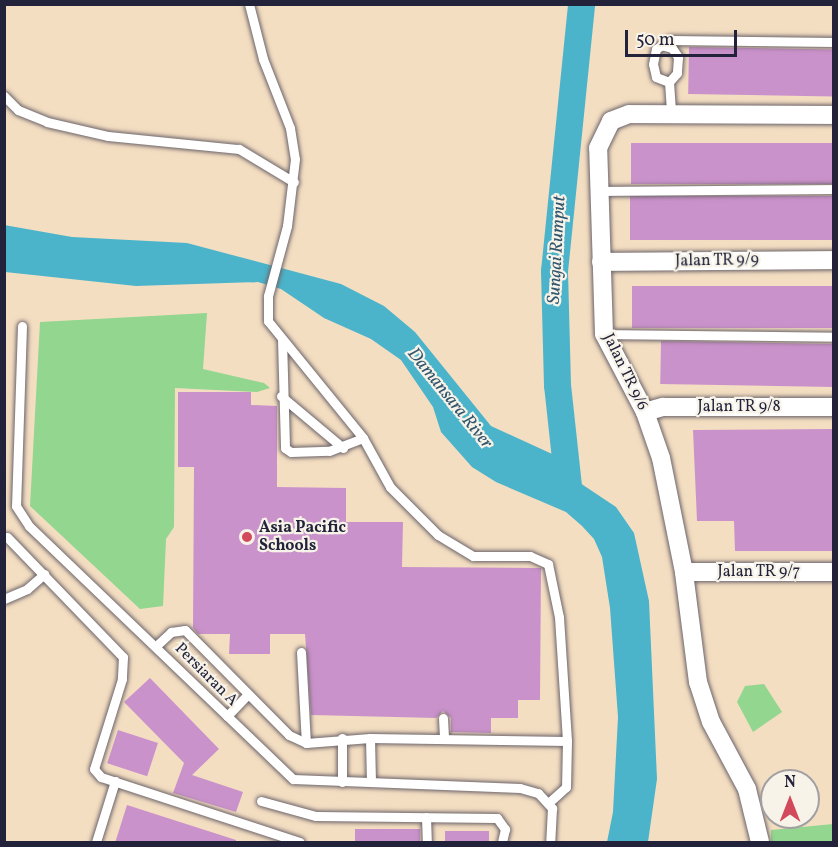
<!DOCTYPE html>
<html>
<head>
<meta charset="utf-8">
<style>
	body { margin:0 }
	#map { position:relative; width:838px; height:847px; overflow:hidden; background:#f4dec2; font-family:Vollkorn,serif }
	div>[style] { position:absolute }
	.green>* { inset:0; background:#92d68f }
	.water>* { inset:0; background:#4bb4ca }
	.river>* { height:27px; margin:-13.5px; padding:0 13.5px; transform-origin:13.5px; border-radius:13.5px; background:#4bb4ca }
	.building>* { inset:0; background:#ca92cb; transform-origin:0 0 }
	.roads { filter:drop-shadow(0 0 2px #6c646a) drop-shadow(0 0 2px #6c646a) }
	.lane>* { height:9px; margin:-4.5px; padding:0 4.5px; transform-origin:4.5px; border-radius:4.5px; background:#fff }
	.street>* { height:18px; margin:-9px; padding:0 9px; transform-origin:9px; border-radius:9px; background:#fff }
	.dots>* { width:16px; height:16px; translate:-50% -50%; box-sizing:border-box; border:3px solid #f7f3e8; border-radius:50% }
	span { translate:-50% -50%; white-space:nowrap; text-align:center; line-height:1.15; -webkit-text-stroke:4.5px #f7f3e8; paint-order:stroke }
	.street-label { font-size:16px; color:#22223b }
	.poi-label { font-size:16px; color:#22223b; font-weight:700 }
	.left { translate:0 -50%; text-align:left }
	.water-label { font-size:18px; color:#30556d; font-style:italic }
	.frame { position:absolute; inset:0; border:6px solid #22223b; pointer-events:none }
	.north { position:absolute; left:760px; top:769px; width:60px; height:60px; box-sizing:border-box; background:#f7f3e8; border:2px solid #a29fa3; border-radius:50%; rotate:0deg; font-size:16px; font-weight:700; line-height:24px; text-align:center; color:#22223b }
	.north::after { content:''; display:block; margin:auto; width:21px; height:27px; background:#d1495b; clip-path:polygon(50% 0,100% 100%,50% 72%,0 100%) }
	.scale { position:absolute; left:625px; top:30px; width:112px; height:27px; box-sizing:border-box; border:3px solid #22223b; border-top:0; padding-left:8px; font-size:18px; line-height:21px; white-space:nowrap; color:#22223b; -webkit-text-stroke:4px #f7f3e8; paint-order:stroke }
</style>
</head>
<body>
<div id="map">
	<div class="green">
		<i style="clip-path:polygon(207px 313px,203px 369px,264px 383px,270px 388px,257px 392px,175px 388px,174px 527px,166px 539px,163px 606px,140px 609px,30px 506px,40px 322px)"></i>
		<i style="clip-path:polygon(764px 684px,782px 712px,753px 732px,737px 702px,745px 686px)"></i>
		<i style="clip-path:polygon(833px 824px,833px 842px,771px 842px,771px 830px)"></i>
	</div>
	<div class="water">
		<i style="clip-path:polygon(4px 225px,72px 237px,187px 243px,341px 284px,384px 306px,415px 332px,491px 426px,563px 459px,577px 481px,616px 507px,634px 533px,649px 601px,657px 779px,648px 842px,607px 842px,613px 812px,618px 717px,610px 608px,602px 557px,594px 539px,582px 526px,566px 512px,496px 482px,472px 467px,441px 432px,433px 407px,401px 360px,371px 339px,324px 318px,281px 289px,258px 282px,136px 286px,5px 272px)"></i>
	</div>
	<div class="river">
		<i style="left:569px;top:495px;width:111px;rotate:-96.2deg"></i>
		<i style="left:557px;top:385px;width:114px;rotate:-91.5deg"></i>
		<i style="left:554px;top:271px;width:268px;rotate:-84.2deg"></i>
	</div>
	<div class="building">
		<i style="left:689px;top:47px;width:145px;height:47px;rotate:1deg"></i>
		<i style="left:631px;top:143px;width:203px;height:41px"></i>
		<i style="left:834px;top:196px;width:44px;height:204px;rotate:90deg"></i>
		<i style="left:632px;top:286px;width:202px;height:42px"></i>
		<i style="left:661px;top:341px;width:173px;height:43px;rotate:1deg"></i>
		<i style="clip-path:polygon(178px 392px,251px 392px,251px 405px,277px 406px,277px 487px,346px 488px,346px 522px,403px 522px,402px 567px,541px 568px,540px 700px,518px 700px,518px 718px,491px 718px,491px 733px,451px 732px,451px 718px,443px 711px,436px 718px,311px 715px,305px 634px,270px 634px,270px 654px,229px 654px,230px 634px,198px 634px,193px 628px,194px 467px,178px 467px)"></i>
		<i style="clip-path:polygon(834px 429px,834px 551px,735px 551px,734px 521px,697px 521px,693px 430px)"></i>
		<i style="clip-path:polygon(150px 678px,219px 749px,192px 775px,243px 792px,236px 812px,173px 793px,184px 763px,124px 702px)"></i>
		<i style="left:118px;top:730px;width:42px;height:35px;rotate:18deg"></i>
		<i style="clip-path:polygon(127px 805px,236px 840px,236px 843px,115px 843px)"></i>
		<i style="left:355px;top:829px;width:65px;height:14px"></i>
		<i style="left:445px;top:831px;width:44px;height:12px"></i>
	</div>
	<div class="roads">
		<div class="lane">
			<i style="left:249px;top:4px;width:57px;rotate:75.7deg"></i>
			<i style="left:263px;top:59px;width:74px;rotate:68.6deg"></i>
			<i style="left:290px;top:128px;width:31px;rotate:81deg"></i>
			<i style="left:295px;top:159px;width:67px;rotate:96.8deg"></i>
			<i style="left:287px;top:226px;width:73px;rotate:105.2deg"></i>
			<i style="left:268px;top:296px;width:25px;rotate:90deg"></i>
			<i style="left:268px;top:321px;width:151px;rotate:50.9deg"></i>
			<i style="left:363px;top:438px;width:56px;rotate:61.1deg"></i>
			<i style="left:390px;top:487px;width:68px;rotate:45deg"></i>
			<i style="left:438px;top:535px;width:41px;rotate:31deg"></i>
			<i style="left:473px;top:556px;width:57px"></i>
			<i style="left:530px;top:556px;width:20px;rotate:24deg"></i>
			<i style="left:548px;top:564px;width:54px;rotate:78.3deg"></i>
			<i style="left:559px;top:617px;width:124px;rotate:86.3deg"></i>
			<i style="left:567px;top:741px;width:46px;rotate:91.2deg"></i>
			<i style="left:566px;top:787px;width:24px;rotate:138deg"></i>
			<i style="left:664px;top:46px;width:8px;rotate:14deg"></i>
			<i style="left:672px;top:48px;width:11px;rotate:56deg"></i>
			<i style="left:678px;top:57px;width:16px;rotate:94deg"></i>
			<i style="left:677px;top:73px;width:12px;rotate:132deg"></i>
			<i style="left:669px;top:82px;width:14px;rotate:-159deg"></i>
			<i style="left:656px;top:77px;width:13px;rotate:-103deg"></i>
			<i style="left:653px;top:64px;width:15px;rotate:-79deg"></i>
			<i style="left:656px;top:49px;width:17px;rotate:-33deg"></i>
			<i style="left:670px;top:40px;width:164px;rotate:0.7deg"></i>
			<i style="left:669px;top:82px;width:30px;rotate:86deg"></i>
			<i style="left:4px;top:96px;width:20px;rotate:45deg"></i>
			<i style="left:18px;top:110px;width:31px;rotate:22deg"></i>
			<i style="left:47px;top:122px;width:63px;rotate:12.9deg"></i>
			<i style="left:108px;top:136px;width:132px;rotate:5.7deg"></i>
			<i style="left:239px;top:149px;width:64px;rotate:31deg"></i>
			<i style="left:599px;top:191px;width:235px;rotate:-0.5deg"></i>
			<i style="left:22px;top:326px;width:180px;rotate:91.9deg"></i>
			<i style="left:16px;top:506px;width:24px;rotate:57deg"></i>
			<i style="left:29px;top:526px;width:366px;rotate:43.8deg"></i>
			<i style="left:293px;top:779px;width:227px;rotate:2.3deg"></i>
			<i style="left:520px;top:788px;width:19px;rotate:16deg"></i>
			<i style="left:538px;top:793px;width:21px;rotate:47deg"></i>
			<i style="left:552px;top:808px;width:34px;rotate:93deg"></i>
			<i style="left:604px;top:334px;width:230px;rotate:0.7deg"></i>
			<i style="left:282px;top:339px;width:109px;rotate:88.4deg"></i>
			<i style="left:285px;top:448px;width:7px;rotate:34deg"></i>
			<i style="left:291px;top:452px;width:38px;rotate:-2deg"></i>
			<i style="left:329px;top:451px;width:36px;rotate:-21deg"></i>
			<i style="left:281px;top:396px;width:81px;rotate:40deg"></i>
			<i style="left:7px;top:537px;width:167px;rotate:46deg"></i>
			<i style="left:123px;top:657px;width:22px;rotate:93deg"></i>
			<i style="left:122px;top:679px;width:94px;rotate:107.3deg"></i>
			<i style="left:94px;top:769px;width:11px;rotate:49deg"></i>
			<i style="left:101px;top:777px;width:209px;rotate:18.1deg"></i>
			<i style="left:4px;top:599px;width:25px;rotate:-23deg"></i>
			<i style="left:27px;top:589px;width:23px;rotate:-41deg"></i>
			<i style="left:156px;top:646px;width:21px;rotate:-43deg"></i>
			<i style="left:171px;top:632px;width:14px;rotate:-8deg"></i>
			<i style="left:185px;top:630px;width:148px;rotate:45.3deg"></i>
			<i style="left:289px;top:735px;width:19px;rotate:25deg"></i>
			<i style="left:306px;top:743px;width:64px;rotate:-4.5deg"></i>
			<i style="left:370px;top:738px;width:197px;rotate:0.9deg"></i>
			<i style="left:301px;top:652px;width:91px;rotate:86.9deg"></i>
			<i style="left:227px;top:716px;width:30px;rotate:-46deg"></i>
			<i style="left:443px;top:718px;width:21px;rotate:87deg"></i>
			<i style="left:370px;top:738px;width:44px;rotate:88.7deg"></i>
			<i style="left:342px;top:782px;width:44px;rotate:-90deg"></i>
			<i style="left:261px;top:801px;width:57px;rotate:15.3deg"></i>
			<i style="left:316px;top:816px;width:181px;rotate:0.6deg"></i>
			<i style="left:497px;top:818px;width:14px;rotate:54deg"></i>
			<i style="left:505px;top:829px;width:13px;rotate:103deg"></i>
			<i style="left:426px;top:817px;width:25px;rotate:88deg"></i>
			<i style="left:96px;top:842px;width:64px;rotate:-72.7deg"></i>
		</div>
		<div class="street">
			<i style="left:601px;top:262px;width:233px;rotate:-0.5deg"></i>
			<i style="left:645px;top:412px;width:19px;rotate:-16deg"></i>
			<i style="left:663px;top:407px;width:171px"></i>
			<i style="left:684px;top:572px;width:150px"></i>
			<i style="left:760px;top:842px;width:55px;rotate:-103.8deg"></i>
			<i style="left:747px;top:789px;width:76px;rotate:-118.2deg"></i>
			<i style="left:711px;top:722px;width:42px;rotate:-108deg"></i>
			<i style="left:698px;top:682px;width:111px;rotate:-97.3deg"></i>
			<i style="left:684px;top:572px;width:116px;rotate:-101.4deg"></i>
			<i style="left:661px;top:458px;width:49px;rotate:-109.2deg"></i>
			<i style="left:645px;top:412px;width:88px;rotate:-117.7deg"></i>
			<i style="left:604px;top:334px;width:186px;rotate:-91.8deg"></i>
			<i style="left:598px;top:148px;width:30px;rotate:-64deg"></i>
			<i style="left:611px;top:121px;width:19px;rotate:-21deg"></i>
			<i style="left:629px;top:114px;width:205px;rotate:0.3deg"></i>
		</div>
	</div>
	<div class="dots">
		<i style="left:247px;top:537px;background:#d1495b"></i>
	</div>
	<div class="street-label">
		<span style="left:717px;top:261px;rotate:-1deg">Jalan TR 9/9</span>
		<span style="left:625px;top:372px;rotate:64deg">Jalan TR 9/6</span>
		<span style="left:739px;top:407px">Jalan TR 9/8</span>
		<span style="left:759px;top:572px">Jalan TR 9/7</span>
		<span style="left:206px;top:675px;rotate:45deg">Persiaran A</span>
	</div>
	<div class="poi-label">
		<span class="left" style="left:259px;top:537px">Asia Pacific<br>Schools</span>
	</div>
	<div class="water-label">
		<span style="left:558px;top:250px;rotate:-87deg">Sungai Rumput</span>
		<span style="left:449px;top:399px;rotate:51deg">Damansara River</span>
	</div>
	<div class="frame"></div>
	<div class="north">N</div>
	<div class="scale">50 m</div>
</div>
</body>
</html>
